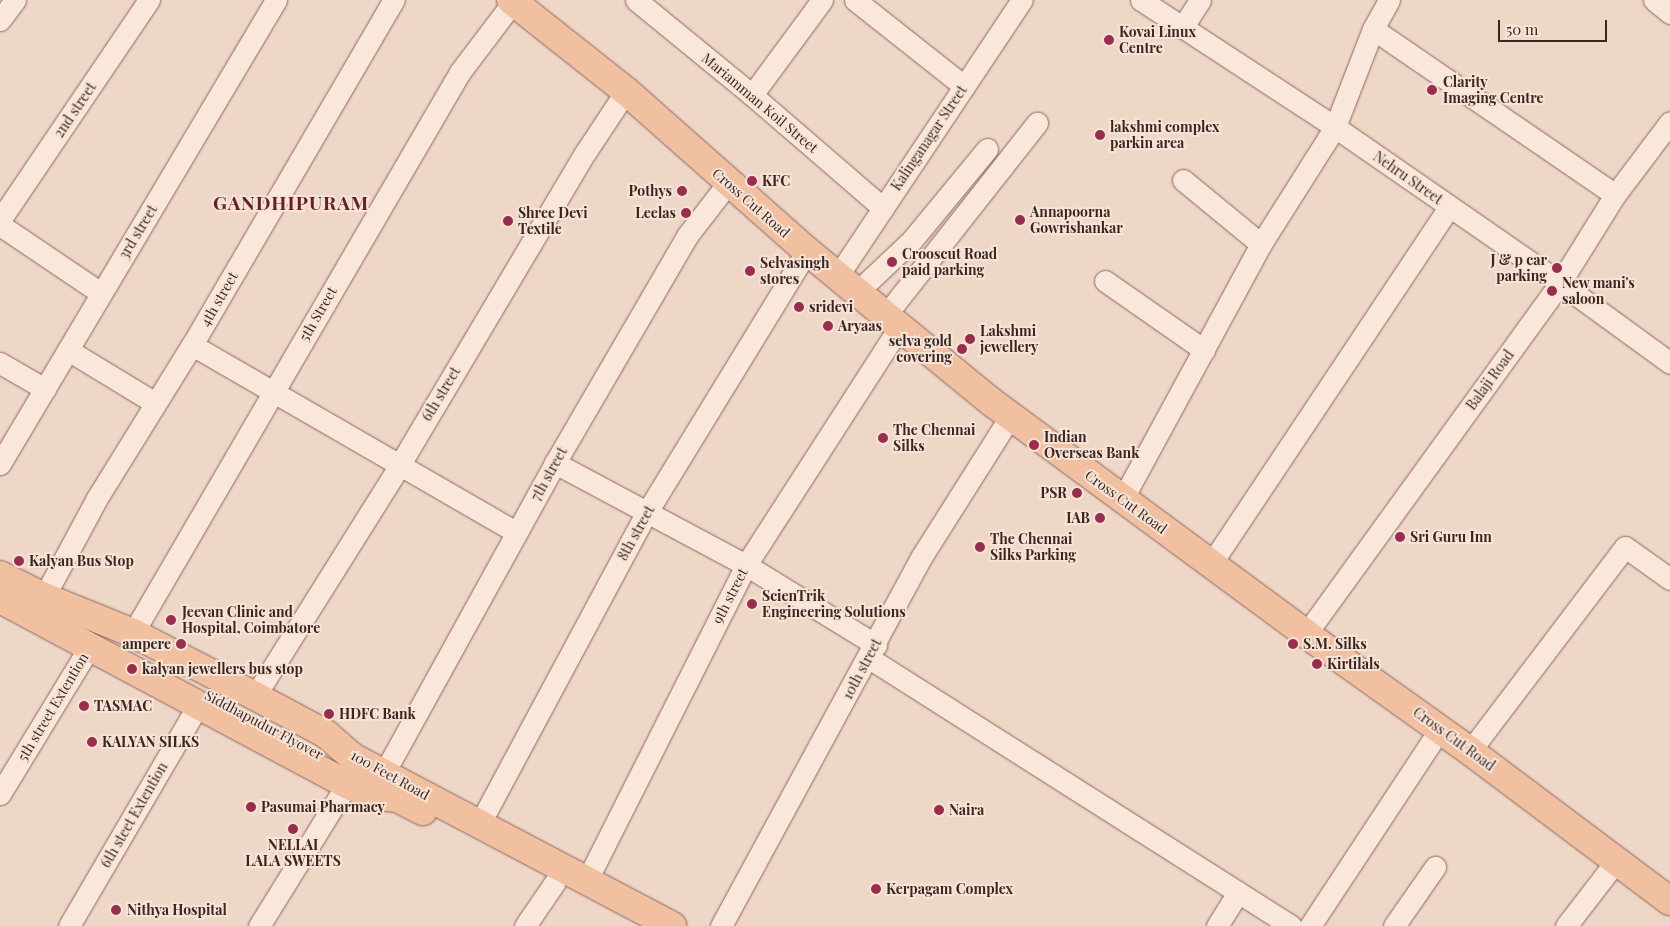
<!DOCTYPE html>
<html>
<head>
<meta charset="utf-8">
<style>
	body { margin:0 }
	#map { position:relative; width:1670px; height:926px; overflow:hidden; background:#efd7c8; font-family:"Playfair Display",serif }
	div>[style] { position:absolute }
	.roads { filter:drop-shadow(0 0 1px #8b675c) drop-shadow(0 0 1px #8b675c) }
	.minor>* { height:21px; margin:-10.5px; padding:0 10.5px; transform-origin:10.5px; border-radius:10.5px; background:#f9e7db }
	.major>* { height:28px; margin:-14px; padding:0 14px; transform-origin:14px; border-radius:14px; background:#f1c0a0 }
	.dots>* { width:14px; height:14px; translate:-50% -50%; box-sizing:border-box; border:2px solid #f6e4d7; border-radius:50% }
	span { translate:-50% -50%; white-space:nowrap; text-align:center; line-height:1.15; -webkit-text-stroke:4px #f6e4d7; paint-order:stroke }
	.poi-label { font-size:14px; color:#3b2520; font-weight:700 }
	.left { translate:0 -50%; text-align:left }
	.right { translate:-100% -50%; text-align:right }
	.street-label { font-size:14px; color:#3b2520 }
	.district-label { font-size:19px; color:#681f26; font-weight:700; letter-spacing:1px }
	.scale { position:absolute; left:1498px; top:20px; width:109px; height:22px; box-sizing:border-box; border:2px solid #3b2520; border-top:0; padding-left:6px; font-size:15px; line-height:18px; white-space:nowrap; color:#3b2520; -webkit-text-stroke:4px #f6e4d7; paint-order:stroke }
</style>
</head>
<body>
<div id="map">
	<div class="roads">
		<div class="minor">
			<i style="left:636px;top:0;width:150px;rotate:39.3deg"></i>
			<i style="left:752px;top:95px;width:173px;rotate:40.8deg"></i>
			<i style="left:855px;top:0;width:139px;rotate:38.3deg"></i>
			<i style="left:1141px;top:0;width:232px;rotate:33.2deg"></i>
			<i style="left:1335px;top:127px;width:274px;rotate:34.7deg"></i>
			<i style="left:1560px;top:283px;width:136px;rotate:36deg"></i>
			<i style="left:1654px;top:0;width:21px;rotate:39deg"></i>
			<i style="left:0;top:20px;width:25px;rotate:-53deg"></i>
			<i style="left:1182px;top:28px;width:33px;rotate:-57deg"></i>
			<i style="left:1373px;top:29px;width:293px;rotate:34.4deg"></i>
			<i style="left:752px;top:95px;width:118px;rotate:-53.6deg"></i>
			<i style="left:1183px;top:180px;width:101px;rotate:39.4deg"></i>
			<i style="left:0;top:220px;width:266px;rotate:-55.9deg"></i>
			<i style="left:0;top:225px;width:122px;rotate:34deg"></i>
			<i style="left:837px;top:277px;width:333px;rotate:-56.3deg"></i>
			<i style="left:1105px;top:281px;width:121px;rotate:34.9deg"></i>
			<i style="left:856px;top:293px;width:77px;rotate:-43.4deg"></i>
			<i style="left:912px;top:240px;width:118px;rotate:-50.5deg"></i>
			<i style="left:885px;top:316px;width:246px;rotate:-51.8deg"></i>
			<i style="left:192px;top:345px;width:375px;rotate:30deg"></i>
			<i style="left:68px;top:350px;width:102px;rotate:31.3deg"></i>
			<i style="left:0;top:363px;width:52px;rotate:30deg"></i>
			<i style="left:555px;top:463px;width:217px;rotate:28.1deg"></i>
			<i style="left:746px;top:565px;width:153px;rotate:31.6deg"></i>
			<i style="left:0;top:464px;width:540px;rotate:-59.25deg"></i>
			<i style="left:1122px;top:500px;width:291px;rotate:-61.5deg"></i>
			<i style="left:1261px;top:244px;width:138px;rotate:-57.7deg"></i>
			<i style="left:1335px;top:127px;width:105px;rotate:-68.8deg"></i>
			<i style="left:1373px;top:29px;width:33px;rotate:-61deg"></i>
			<i style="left:1211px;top:564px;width:429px;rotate:-56.3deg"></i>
			<i style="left:44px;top:597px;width:112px;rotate:-61.8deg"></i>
			<i style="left:97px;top:498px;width:180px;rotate:-58.2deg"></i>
			<i style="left:192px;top:345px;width:400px;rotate:-59.7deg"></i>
			<i style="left:133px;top:633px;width:649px;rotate:-59.76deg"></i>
			<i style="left:460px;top:72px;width:88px;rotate:-52.9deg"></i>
			<i style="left:1306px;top:634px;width:433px;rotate:-54.1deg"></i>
			<i style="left:1560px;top:283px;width:104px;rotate:-58deg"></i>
			<i style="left:1615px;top:195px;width:91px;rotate:-53deg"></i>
			<i style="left:869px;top:658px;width:500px;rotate:32.4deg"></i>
			<i style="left:255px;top:696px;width:271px;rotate:-57.9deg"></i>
			<i style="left:399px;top:466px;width:364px;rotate:-59.3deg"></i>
			<i style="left:585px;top:153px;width:74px;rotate:-56.5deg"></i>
			<i style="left:1470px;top:751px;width:256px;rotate:-52.8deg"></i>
			<i style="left:1625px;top:547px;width:55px;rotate:35.4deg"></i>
			<i style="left:384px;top:773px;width:354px;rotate:-61.1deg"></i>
			<i style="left:555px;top:463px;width:263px;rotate:-59.8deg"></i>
			<i style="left:687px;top:236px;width:67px;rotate:-52.3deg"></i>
			<i style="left:0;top:794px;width:173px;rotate:-58.7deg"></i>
			<i style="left:480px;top:823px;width:353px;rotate:-61.8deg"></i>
			<i style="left:647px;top:512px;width:306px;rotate:-58.5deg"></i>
			<i style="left:587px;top:880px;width:353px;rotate:-63.2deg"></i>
			<i style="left:746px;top:565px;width:282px;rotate:-57.2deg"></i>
			<i style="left:69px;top:926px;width:256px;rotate:-59.7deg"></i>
			<i style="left:259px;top:926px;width:167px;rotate:-58.2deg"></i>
			<i style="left:525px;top:926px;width:53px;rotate:-55.7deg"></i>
			<i style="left:721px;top:926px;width:421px;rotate:-61.5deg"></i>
			<i style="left:922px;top:556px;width:165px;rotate:-57.7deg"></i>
			<i style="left:1217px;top:926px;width:40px;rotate:-58deg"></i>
			<i style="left:1310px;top:926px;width:236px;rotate:-56.6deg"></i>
			<i style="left:1394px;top:926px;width:72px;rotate:-55.2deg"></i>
			<i style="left:1566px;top:926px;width:83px;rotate:-52.3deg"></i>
		</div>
		<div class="major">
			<i style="left:511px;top:0;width:147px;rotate:38.4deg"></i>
			<i style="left:626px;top:91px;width:242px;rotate:41.5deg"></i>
			<i style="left:807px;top:251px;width:240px;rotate:39.3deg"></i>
			<i style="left:993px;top:403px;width:389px;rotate:36.4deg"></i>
			<i style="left:1306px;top:634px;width:201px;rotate:35.5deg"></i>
			<i style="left:1470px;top:751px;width:250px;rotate:36.9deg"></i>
			<i style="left:0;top:575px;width:49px;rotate:26.6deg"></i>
			<i style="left:44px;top:597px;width:96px;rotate:22deg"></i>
			<i style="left:133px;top:633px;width:137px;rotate:27.3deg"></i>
			<i style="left:255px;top:696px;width:81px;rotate:28.2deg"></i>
			<i style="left:326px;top:734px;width:35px;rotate:41deg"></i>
			<i style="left:352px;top:757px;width:362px;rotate:27.8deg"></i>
			<i style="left:0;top:599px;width:393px;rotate:28.1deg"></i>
			<i style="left:347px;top:784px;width:26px;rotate:25deg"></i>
			<i style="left:371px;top:795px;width:26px;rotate:7deg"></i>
			<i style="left:397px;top:798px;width:29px;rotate:27deg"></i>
		</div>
	</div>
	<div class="dots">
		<i style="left:1109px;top:40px;background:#9a2c4e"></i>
		<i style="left:1432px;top:90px;background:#9a2c4e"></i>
		<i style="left:1100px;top:135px;background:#9a2c4e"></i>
		<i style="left:752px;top:181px;background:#9a2c4e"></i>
		<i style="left:682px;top:191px;background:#9a2c4e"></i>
		<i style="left:686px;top:213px;background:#9a2c4e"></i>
		<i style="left:1020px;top:220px;background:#9a2c4e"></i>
		<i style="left:508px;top:221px;background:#9a2c4e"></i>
		<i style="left:892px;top:262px;background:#9a2c4e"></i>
		<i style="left:1557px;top:268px;background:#9a2c4e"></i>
		<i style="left:750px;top:271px;background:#9a2c4e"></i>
		<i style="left:1552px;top:291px;background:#9a2c4e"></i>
		<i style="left:799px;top:307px;background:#9a2c4e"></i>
		<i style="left:828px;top:326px;background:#9a2c4e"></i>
		<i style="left:970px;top:339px;background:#9a2c4e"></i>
		<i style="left:962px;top:349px;background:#9a2c4e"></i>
		<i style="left:883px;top:438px;background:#9a2c4e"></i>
		<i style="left:1034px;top:445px;background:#9a2c4e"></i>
		<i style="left:1077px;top:493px;background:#9a2c4e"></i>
		<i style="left:1100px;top:518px;background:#9a2c4e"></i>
		<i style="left:1400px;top:537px;background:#9a2c4e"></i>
		<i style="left:980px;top:547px;background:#9a2c4e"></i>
		<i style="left:19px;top:561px;background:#9a2c4e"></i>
		<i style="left:752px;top:604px;background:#9a2c4e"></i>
		<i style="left:171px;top:620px;background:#9a2c4e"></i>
		<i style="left:181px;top:644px;background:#9a2c4e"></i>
		<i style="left:1293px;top:644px;background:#9a2c4e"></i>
		<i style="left:1317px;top:664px;background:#9a2c4e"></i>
		<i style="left:132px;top:669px;background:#9a2c4e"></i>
		<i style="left:84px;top:706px;background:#9a2c4e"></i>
		<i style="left:329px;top:714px;background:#9a2c4e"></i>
		<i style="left:92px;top:742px;background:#9a2c4e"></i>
		<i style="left:251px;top:807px;background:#9a2c4e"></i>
		<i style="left:939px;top:810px;background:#9a2c4e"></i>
		<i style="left:293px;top:829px;background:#9a2c4e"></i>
		<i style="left:876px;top:889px;background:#9a2c4e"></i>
		<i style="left:116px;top:910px;background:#9a2c4e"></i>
	</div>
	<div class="poi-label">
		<span class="left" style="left:1119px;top:40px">Kovai Linux<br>Centre</span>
		<span class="left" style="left:1443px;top:90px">Clarity<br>Imaging Centre</span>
		<span class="left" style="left:1110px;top:135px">lakshmi complex<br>parkin area</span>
		<span class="left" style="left:762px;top:181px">KFC</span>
		<span class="right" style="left:672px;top:191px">Pothys</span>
		<span class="left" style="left:1030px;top:220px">Annapoorna<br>Gowrishankar</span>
		<span class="left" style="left:518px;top:221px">Shree Devi<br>Textile</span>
		<span class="right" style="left:676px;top:213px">Leelas</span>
		<span class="left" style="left:902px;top:262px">Crooscut Road<br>paid parking</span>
		<span class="right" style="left:1547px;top:268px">J &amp; p car<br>parking</span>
		<span class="left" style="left:760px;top:271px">Selvasingh<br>stores</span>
		<span class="left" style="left:1562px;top:291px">New mani's<br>saloon</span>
		<span class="left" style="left:809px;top:307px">sridevi</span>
		<span class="left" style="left:838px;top:326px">Aryaas</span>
		<span class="left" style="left:980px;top:339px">Lakshmi<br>jewellery</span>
		<span class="right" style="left:952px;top:349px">selva gold<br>covering</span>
		<span class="left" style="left:893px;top:438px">The Chennai<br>Silks</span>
		<span class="left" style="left:1044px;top:445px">Indian<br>Overseas Bank</span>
		<span class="right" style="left:1067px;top:493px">PSR</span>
		<span class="right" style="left:1090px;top:518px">IAB</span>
		<span class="left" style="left:1410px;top:537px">Sri Guru Inn</span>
		<span class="left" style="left:990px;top:547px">The Chennai<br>Silks Parking</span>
		<span class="left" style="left:29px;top:561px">Kalyan Bus Stop</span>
		<span class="left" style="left:762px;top:604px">ScienTrik<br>Engineering Solutions</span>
		<span class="left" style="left:182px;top:620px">Jeevan Clinic and<br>Hospital, Coimbatore</span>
		<span class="right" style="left:171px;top:644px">ampere</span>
		<span class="left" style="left:1303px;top:644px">S.M. Silks</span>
		<span class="left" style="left:1327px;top:664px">Kirtilals</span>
		<span class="left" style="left:142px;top:669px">kalyan jewellers bus stop</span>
		<span class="left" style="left:94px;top:706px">TASMAC</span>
		<span class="left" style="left:339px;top:714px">HDFC Bank</span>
		<span class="left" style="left:102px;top:742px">KALYAN SILKS</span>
		<span class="left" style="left:261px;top:807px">Pasumai Pharmacy</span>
		<span class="left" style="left:949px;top:810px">Naira</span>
		<span style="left:293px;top:853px">NELLAI<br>LALA SWEETS</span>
		<span class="left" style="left:886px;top:889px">Kerpagam Complex</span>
		<span class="left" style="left:127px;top:910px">Nithya Hospital</span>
	</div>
	<div class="street-label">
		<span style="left:760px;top:103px;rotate:40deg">Mariamman Koil Street</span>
		<span style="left:75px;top:110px;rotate:-56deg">2nd street</span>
		<span style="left:929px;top:138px;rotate:-56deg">Kalinganagar Street</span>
		<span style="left:1408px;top:178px;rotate:35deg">Nehru Street</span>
		<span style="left:751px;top:203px;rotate:41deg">Cross Cut Road</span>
		<span style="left:138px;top:232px;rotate:-59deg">3rd street</span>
		<span style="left:219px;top:299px;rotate:-60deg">4th street</span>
		<span style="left:318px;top:314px;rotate:-60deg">5th Street</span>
		<span style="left:1490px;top:380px;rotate:-54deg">Balaji Road</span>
		<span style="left:441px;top:394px;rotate:-59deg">6th street</span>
		<span style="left:549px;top:474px;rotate:-61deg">7th street</span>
		<span style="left:1126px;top:502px;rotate:36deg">Cross Cut Road</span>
		<span style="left:636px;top:533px;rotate:-61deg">8th street</span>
		<span style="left:730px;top:596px;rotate:-63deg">9th street</span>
		<span style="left:862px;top:669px;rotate:-62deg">10th street</span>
		<span style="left:53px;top:707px;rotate:-59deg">5th street Extention</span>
		<span style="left:264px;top:725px;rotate:28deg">Siddhapudur Flyover</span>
		<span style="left:1454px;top:739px;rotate:36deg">Cross Cut Road</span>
		<span style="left:390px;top:775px;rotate:29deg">100 Feet Road</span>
		<span style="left:134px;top:815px;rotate:-60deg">6th steet Extention</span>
	</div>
	<div class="district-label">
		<span style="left:291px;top:203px">GANDHIPURAM</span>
	</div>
	<div class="scale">50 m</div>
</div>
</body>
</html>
